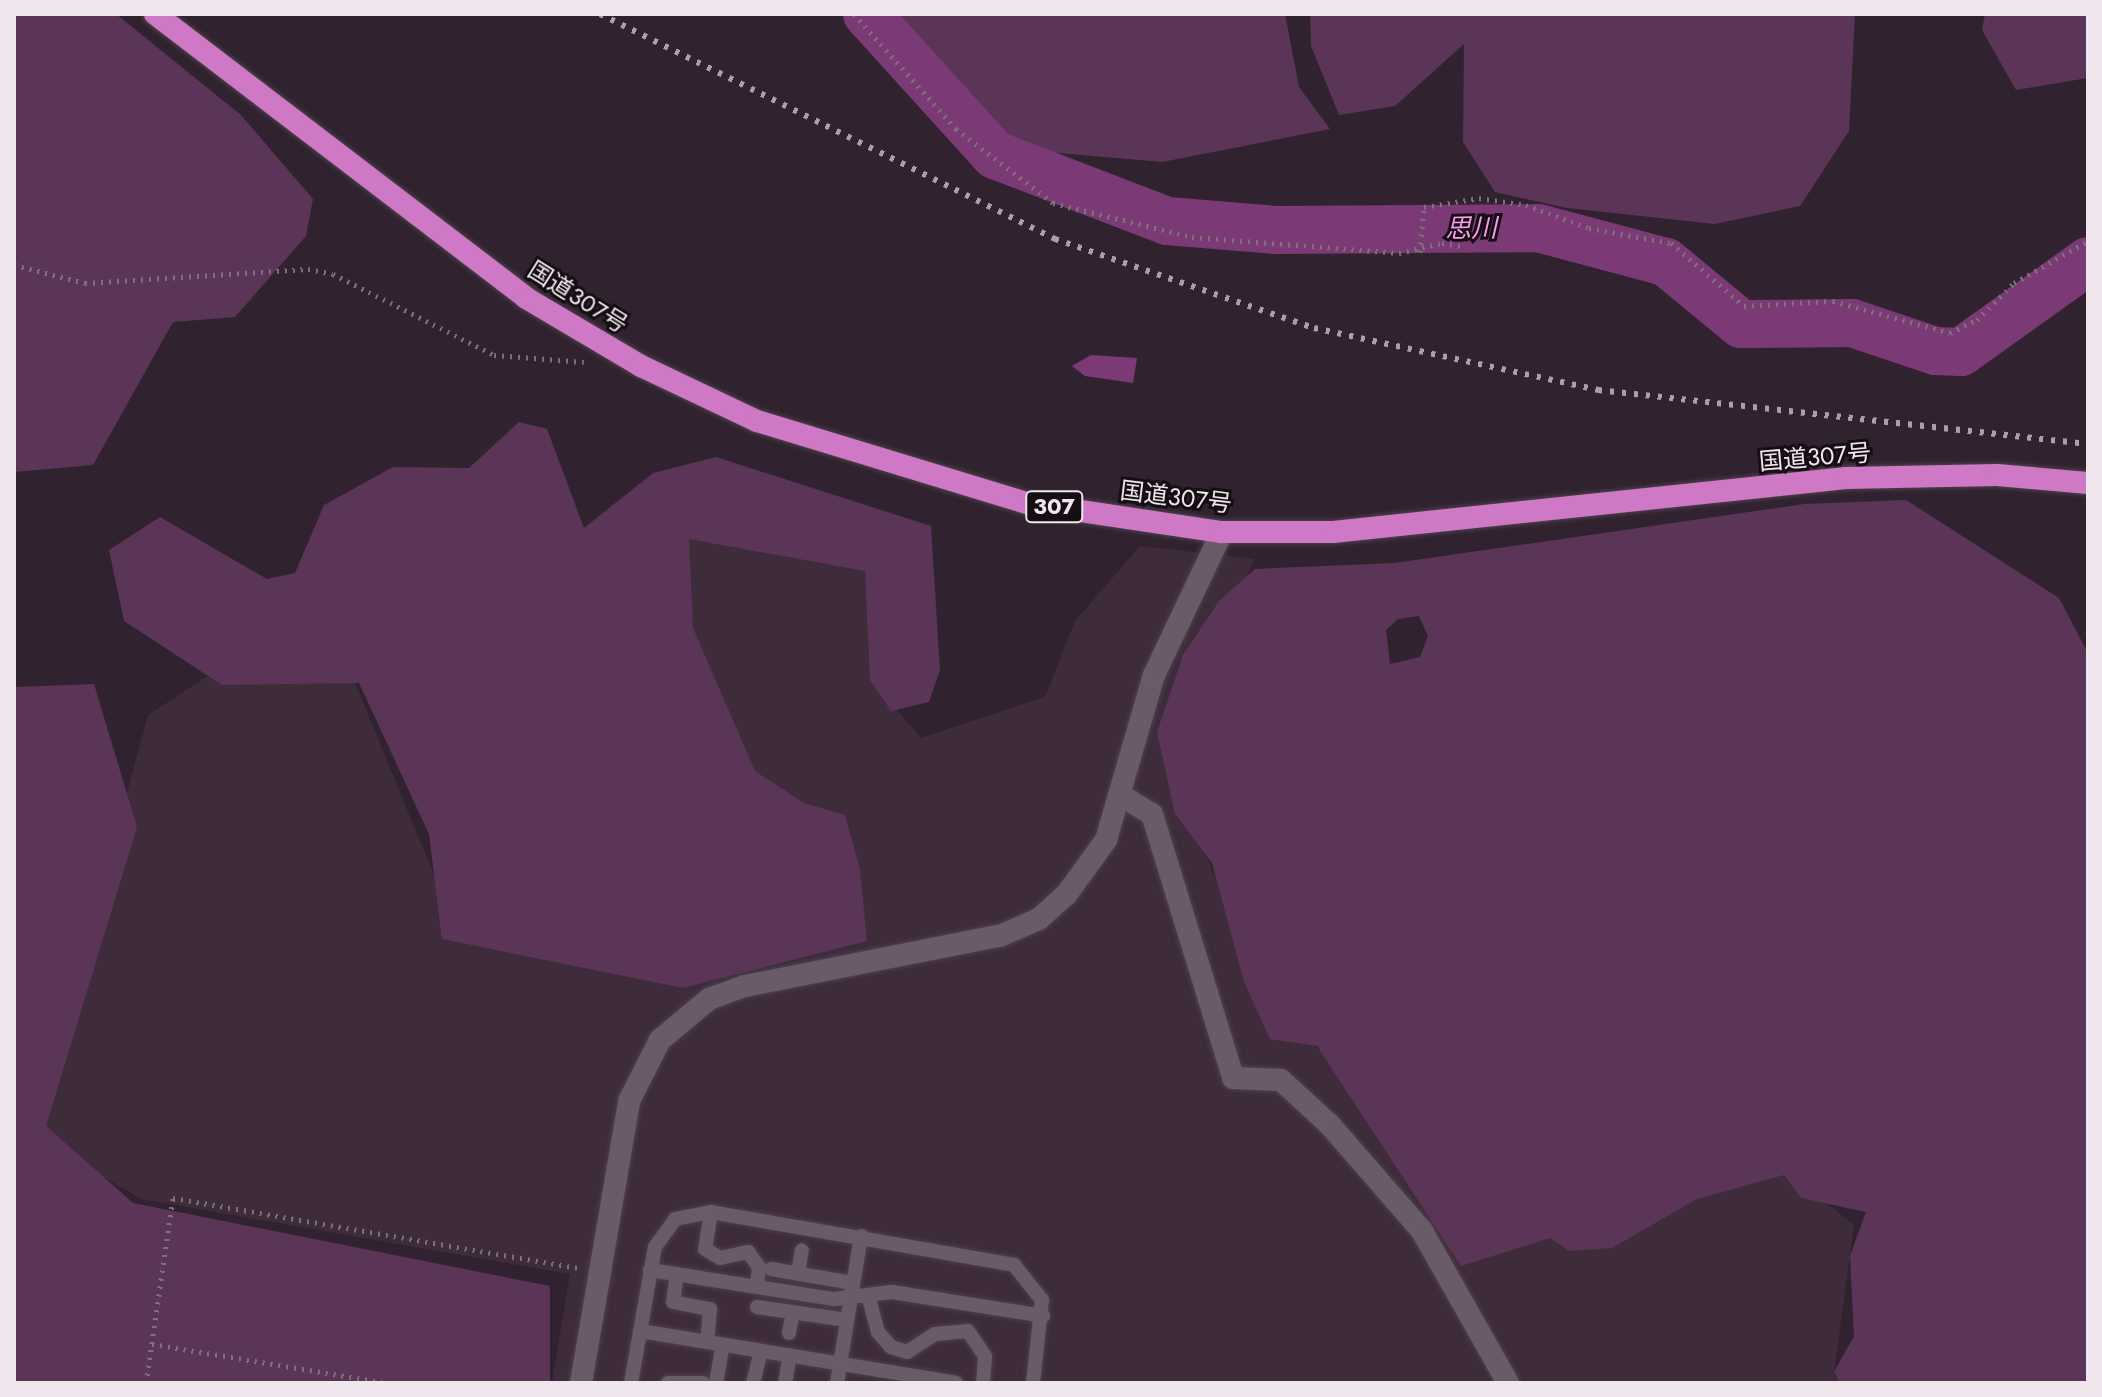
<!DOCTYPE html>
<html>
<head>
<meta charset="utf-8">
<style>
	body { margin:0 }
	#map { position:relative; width:2102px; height:1397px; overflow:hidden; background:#30232f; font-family:Jost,"Noto Sans JP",sans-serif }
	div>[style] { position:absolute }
	.built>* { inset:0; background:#3e2c3b }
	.green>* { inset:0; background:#5b3557 }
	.water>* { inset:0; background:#7b3a76 }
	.river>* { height:48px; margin:-24px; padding:0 24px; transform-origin:24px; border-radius:24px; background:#7b3a76 }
	.path>* { height:5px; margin-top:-2.5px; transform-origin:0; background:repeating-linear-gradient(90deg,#7c717b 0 2px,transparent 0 8px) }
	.roads { filter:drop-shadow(0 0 2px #4c414b) drop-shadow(0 0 2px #4c414b) }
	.service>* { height:14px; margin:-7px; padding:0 7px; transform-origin:7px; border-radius:7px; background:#6a5b68 }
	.minor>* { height:22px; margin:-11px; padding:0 11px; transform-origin:11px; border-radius:11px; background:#6a5b68 }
	.trunk>* { height:22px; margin:-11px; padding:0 11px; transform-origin:11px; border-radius:11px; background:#ce78c6 }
	.rail>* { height:6px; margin-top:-3px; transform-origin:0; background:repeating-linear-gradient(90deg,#aba0a9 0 4px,transparent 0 12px) }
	span { translate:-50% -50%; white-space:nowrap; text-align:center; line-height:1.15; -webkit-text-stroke:6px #150f14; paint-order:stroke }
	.shield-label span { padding:2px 6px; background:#150f14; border:2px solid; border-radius:6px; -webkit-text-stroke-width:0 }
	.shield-label { font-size:22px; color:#f0e7ee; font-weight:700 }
	.street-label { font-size:24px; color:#f0e7ee }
	.water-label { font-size:26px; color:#f89cee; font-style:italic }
	.frame { position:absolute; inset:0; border:16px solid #f0e7ee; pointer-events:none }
</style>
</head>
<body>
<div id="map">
	<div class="built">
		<i style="clip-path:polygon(678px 530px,869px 564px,879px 689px,921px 738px,1045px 697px,1075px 621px,1140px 546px,1255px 559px,1171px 726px,1178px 789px,1275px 1018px,1343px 1067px,1778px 1165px,1854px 1225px,1834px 1372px,1840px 1383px,552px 1383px,570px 1274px,141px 1199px,34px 1136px,148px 715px,206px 677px,351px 673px,452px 919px,731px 778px,673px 627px)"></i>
	</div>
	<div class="green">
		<i style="clip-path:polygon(14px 14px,116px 14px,241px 115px,313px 199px,306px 236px,235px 317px,173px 322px,93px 465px,14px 472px)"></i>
		<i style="clip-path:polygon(883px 14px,1285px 14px,1299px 87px,1330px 129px,1162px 162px,1024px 150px,967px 106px)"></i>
		<i style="clip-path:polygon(1310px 14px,1855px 14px,1849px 131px,1800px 206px,1715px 224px,1567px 208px,1495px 192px,1463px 142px,1464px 44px,1395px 106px,1339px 115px,1311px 46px)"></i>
		<i style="clip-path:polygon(1985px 14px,2088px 14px,2088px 78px,2016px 90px,1982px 30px)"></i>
		<i style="clip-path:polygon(519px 422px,547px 429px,584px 528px,653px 473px,716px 457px,931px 526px,940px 670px,929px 702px,891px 711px,870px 680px,865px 571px,689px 539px,693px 628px,755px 771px,804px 803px,845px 815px,860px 870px,867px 941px,683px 988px,442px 939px,429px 834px,359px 683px,222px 685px,124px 621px,109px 550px,160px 517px,267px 579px,295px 573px,324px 505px,393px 467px,469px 468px)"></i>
		<i style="clip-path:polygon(evenodd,1906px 500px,2059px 598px,2088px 653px,2088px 1383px,1840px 1383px,1834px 1372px,1854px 1336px,1850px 1256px,1866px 1212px,1801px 1198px,1784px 1175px,1697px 1199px,1612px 1248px,1569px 1251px,1550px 1238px,1461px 1266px,1317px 1046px,1270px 1039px,1244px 982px,1212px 863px,1175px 814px,1157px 732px,1183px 655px,1219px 601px,1255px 569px,1395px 563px,1804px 504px,1906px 500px,1419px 616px,1428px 636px,1420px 657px,1390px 664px,1386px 630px,1398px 619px,1419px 616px)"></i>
		<i style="clip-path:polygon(94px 684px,137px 827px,46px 1126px,133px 1203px,550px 1286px,550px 1383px,14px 1383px,14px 687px)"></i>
	</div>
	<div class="water">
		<i style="clip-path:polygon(1091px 355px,1137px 358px,1133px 383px,1085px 376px,1072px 366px)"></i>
	</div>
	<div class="river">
		<i style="left:867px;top:14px;width:190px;rotate:47.8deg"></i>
		<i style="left:995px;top:155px;width:184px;rotate:21deg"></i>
		<i style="left:1167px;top:221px;width:110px;rotate:4.7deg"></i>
		<i style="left:1277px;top:230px;width:261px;rotate:-0.4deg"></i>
		<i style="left:1538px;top:228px;width:132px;rotate:14.9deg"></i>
		<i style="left:1666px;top:262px;width:97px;rotate:39.6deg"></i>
		<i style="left:1741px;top:324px;width:111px;rotate:-0.5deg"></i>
		<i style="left:1852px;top:323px;width:88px;rotate:18.6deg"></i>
		<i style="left:1935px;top:351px;width:26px;rotate:2deg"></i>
		<i style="left:1961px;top:352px;width:156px;rotate:-35.6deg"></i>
	</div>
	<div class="path">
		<i style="left:854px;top:14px;width:154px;rotate:48.4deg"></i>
		<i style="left:956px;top:129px;width:122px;rotate:37.3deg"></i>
		<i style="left:1053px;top:203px;width:143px;rotate:13.7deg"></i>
		<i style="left:1192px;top:237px;width:208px;rotate:4.4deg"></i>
		<i style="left:1399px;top:253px;width:44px;rotate:-13.1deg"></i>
		<i style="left:1442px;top:243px;width:23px;rotate:10deg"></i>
		<i style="left:1420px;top:252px;width:45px;rotate:-84.9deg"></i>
		<i style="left:1424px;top:207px;width:56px;rotate:-9.3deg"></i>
		<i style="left:1479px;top:198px;width:48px;rotate:8.5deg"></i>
		<i style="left:1526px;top:205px;width:67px;rotate:20.1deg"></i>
		<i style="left:1589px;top:228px;width:83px;rotate:10.4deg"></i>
		<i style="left:1671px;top:243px;width:96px;rotate:40.8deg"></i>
		<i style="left:1744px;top:306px;width:89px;rotate:-3.2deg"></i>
		<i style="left:1833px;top:301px;width:121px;rotate:15.3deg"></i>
		<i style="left:1950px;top:333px;width:30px;rotate:-26deg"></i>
		<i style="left:1977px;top:320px;width:52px;rotate:-45deg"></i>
		<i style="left:2014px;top:283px;width:85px;rotate:-29.6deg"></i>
		<i style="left:14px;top:265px;width:73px;rotate:14.2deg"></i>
		<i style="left:85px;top:283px;width:223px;rotate:-3.6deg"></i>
		<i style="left:308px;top:269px;width:25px;rotate:11deg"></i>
		<i style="left:333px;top:274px;width:180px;rotate:26.7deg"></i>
		<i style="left:494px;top:355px;width:90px;rotate:4.4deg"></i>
		<i style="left:152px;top:1344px;width:238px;rotate:9.4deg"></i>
		<i style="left:146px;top:1383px;width:187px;rotate:-81.7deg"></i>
		<i style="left:173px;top:1198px;width:412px;rotate:9.8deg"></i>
	</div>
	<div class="roads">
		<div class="service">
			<i style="left:711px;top:1212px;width:37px;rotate:99deg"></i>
			<i style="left:705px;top:1249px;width:17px;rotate:31deg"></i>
			<i style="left:720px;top:1258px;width:29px;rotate:-12deg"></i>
			<i style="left:748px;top:1252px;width:19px;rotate:54deg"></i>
			<i style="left:759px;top:1267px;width:19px;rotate:96deg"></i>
			<i style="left:771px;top:1269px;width:83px;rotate:9.7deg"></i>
			<i style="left:650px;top:1270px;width:186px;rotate:9deg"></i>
			<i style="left:834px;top:1299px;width:58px;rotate:-6.9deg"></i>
			<i style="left:892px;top:1292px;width:153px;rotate:9deg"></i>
			<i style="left:677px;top:1274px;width:28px;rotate:98deg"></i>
			<i style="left:673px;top:1302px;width:38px;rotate:11deg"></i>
			<i style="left:710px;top:1309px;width:33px;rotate:95deg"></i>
			<i style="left:798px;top:1274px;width:24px;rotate:-81deg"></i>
			<i style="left:868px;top:1295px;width:38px;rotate:75deg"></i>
			<i style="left:878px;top:1332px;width:20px;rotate:49deg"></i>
			<i style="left:891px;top:1347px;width:17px;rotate:17deg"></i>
			<i style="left:907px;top:1352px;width:33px;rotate:-33deg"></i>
			<i style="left:935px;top:1334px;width:33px;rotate:-5deg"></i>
			<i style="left:968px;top:1331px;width:30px;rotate:56deg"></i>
			<i style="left:985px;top:1356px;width:27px;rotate:94deg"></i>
			<i style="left:757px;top:1307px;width:91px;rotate:8.2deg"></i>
			<i style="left:640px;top:1331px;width:320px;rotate:9.3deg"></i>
			<i style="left:789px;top:1333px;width:21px;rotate:-79deg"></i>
			<i style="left:631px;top:1383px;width:138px;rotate:-80deg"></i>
			<i style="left:655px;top:1247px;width:34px;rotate:-54deg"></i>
			<i style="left:675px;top:1219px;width:37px;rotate:-11deg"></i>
			<i style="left:711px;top:1212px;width:308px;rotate:9.9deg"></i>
			<i style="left:1014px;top:1265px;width:45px;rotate:51.3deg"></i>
			<i style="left:1042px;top:1300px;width:83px;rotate:96.2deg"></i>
			<i style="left:668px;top:1383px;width:35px"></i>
			<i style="left:716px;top:1383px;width:39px;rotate:-80deg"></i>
			<i style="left:753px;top:1383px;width:33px;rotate:-76deg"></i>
			<i style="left:785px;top:1383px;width:27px;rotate:-80deg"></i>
			<i style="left:837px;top:1383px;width:149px;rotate:-80.7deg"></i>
		</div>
		<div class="minor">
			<i style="left:1120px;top:795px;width:37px;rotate:31deg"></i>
			<i style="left:1152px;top:814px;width:276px;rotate:72.9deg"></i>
			<i style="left:1233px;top:1078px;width:48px;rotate:2.4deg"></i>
			<i style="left:1281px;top:1080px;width:67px;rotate:42.6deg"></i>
			<i style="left:1330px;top:1125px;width:140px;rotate:49deg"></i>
			<i style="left:1422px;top:1231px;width:175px;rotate:60.5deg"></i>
			<i style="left:581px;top:1383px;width:286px;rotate:-80.3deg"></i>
			<i style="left:629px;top:1101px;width:68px;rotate:-63.1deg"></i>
			<i style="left:660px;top:1040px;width:64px;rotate:-39.9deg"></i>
			<i style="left:709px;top:999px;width:38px;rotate:-20deg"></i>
			<i style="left:745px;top:986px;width:262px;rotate:-11.2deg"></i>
			<i style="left:1002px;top:935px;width:40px;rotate:-23.4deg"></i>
			<i style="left:1039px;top:919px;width:36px;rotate:-42deg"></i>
			<i style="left:1066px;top:895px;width:68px;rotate:-54deg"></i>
			<i style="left:1106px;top:840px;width:172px;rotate:-73.8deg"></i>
			<i style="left:1154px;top:675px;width:158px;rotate:-64.6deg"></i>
		</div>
		<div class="trunk">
			<i style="left:155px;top:14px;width:467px;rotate:37.4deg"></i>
			<i style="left:526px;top:298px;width:134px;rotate:30.6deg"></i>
			<i style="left:641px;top:366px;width:128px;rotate:25.4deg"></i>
			<i style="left:757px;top:421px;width:282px;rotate:16.9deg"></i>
			<i style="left:1027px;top:503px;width:197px;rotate:8.5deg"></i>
			<i style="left:1222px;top:532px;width:111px"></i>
			<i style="left:1333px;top:532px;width:516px;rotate:-6.01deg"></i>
			<i style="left:1846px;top:478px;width:151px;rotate:-1.1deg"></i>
			<i style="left:1997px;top:475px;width:91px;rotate:5deg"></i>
		</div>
	</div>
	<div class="rail">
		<i style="left:600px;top:14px;width:508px;rotate:26.31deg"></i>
		<i style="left:1055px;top:239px;width:274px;rotate:19deg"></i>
		<i style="left:1314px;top:328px;width:291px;rotate:12.3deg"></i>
		<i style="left:1598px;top:390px;width:493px;rotate:6.3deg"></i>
	</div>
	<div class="shield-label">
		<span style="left:1054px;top:507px">307</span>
	</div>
	<div class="street-label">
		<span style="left:578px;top:297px;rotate:32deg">国道307号</span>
		<span style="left:1815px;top:457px;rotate:-5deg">国道307号</span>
		<span style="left:1176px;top:497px;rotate:7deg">国道307号</span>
	</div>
	<div class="water-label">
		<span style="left:1471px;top:229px;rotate:-1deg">思川</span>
	</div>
	<div class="frame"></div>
</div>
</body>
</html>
